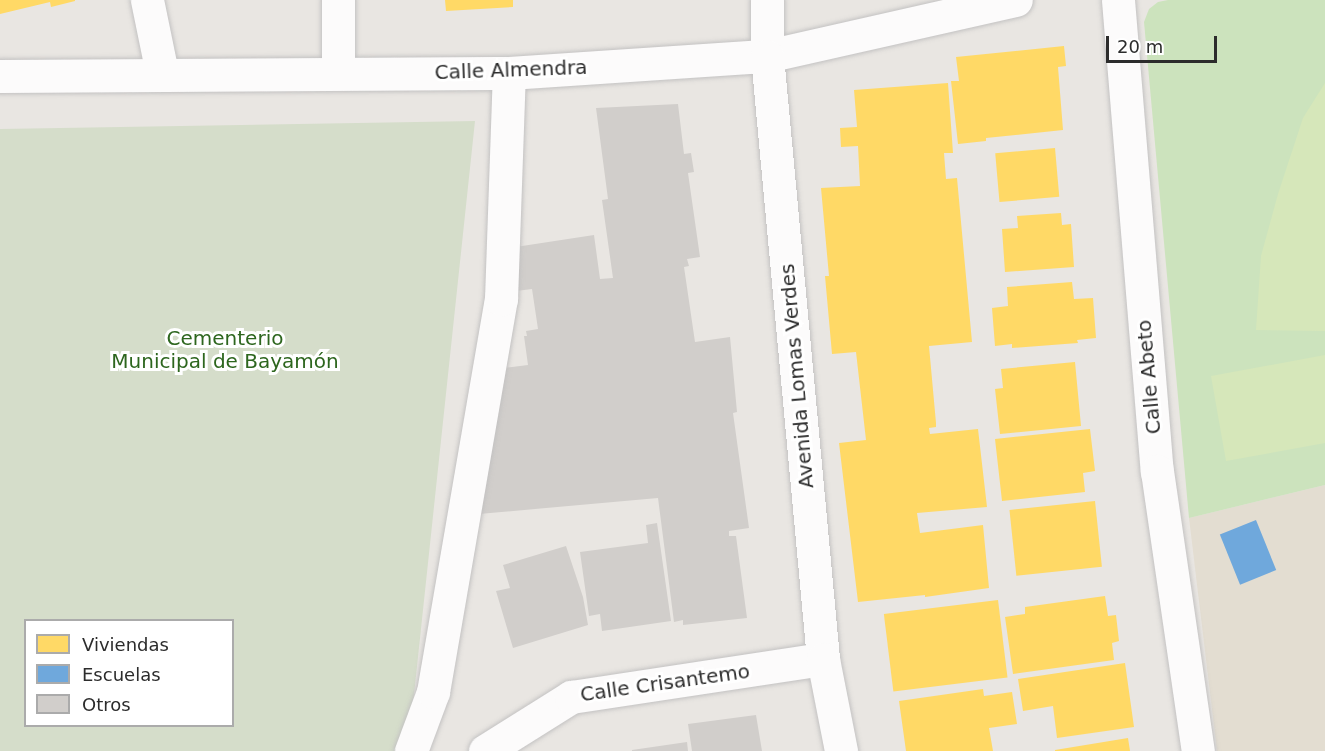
<!DOCTYPE html>
<html>
<head>
<meta charset="utf-8">
<style>
	body { margin:0 }
	#map { position:relative; width:1325px; height:751px; overflow:hidden; background:#e9e6e2; font-family:"DejaVu Sans",sans-serif }
	div>[style] { position:absolute }
	.education>* { inset:0; background:#e3ddd1 }
	.green>* { inset:0; background:#cce3bd }
	.cemetery>* { inset:0; background:#d5ddca }
	.pitch>* { inset:0; background:#d6e7ba }
	.homes>* { inset:0; background:#ffd966; transform-origin:0 0 }
	.schools>* { inset:0; background:#6fa8dc; transform-origin:0 0 }
	.building>* { inset:0; background:#d1cecb }
	.roads { filter:drop-shadow(0 0 2px #c3c2c2) drop-shadow(0 0 2px #c3c2c2) }
	.minor>* { height:33px; margin:-16.5px; padding:0 16.5px; transform-origin:16.5px; border-radius:16.5px; background:#fcfbfb }
	.tertiary>* { height:33px; margin:-16.5px; padding:0 16.5px; transform-origin:16.5px; border-radius:16.5px; background:#fcfbfb }
	span { translate:-50% -50%; white-space:nowrap; text-align:center; line-height:1.15; -webkit-text-stroke:6px #fff; paint-order:stroke }
	.street-label { font-size:20px; color:#2c2c2c }
	.park-label { font-size:20px; color:#2d661e }
	.legend { position:absolute; left:24px; top:619px; width:210px; height:108px; box-sizing:border-box; background:#fff; border:2px solid #ababab; margin:0; padding:8px 10px; list-style:none; font-size:18px; color:#2c2c2c }
	.legend li { display:flex; align-items:center; gap:12px; height:30px }
	.legend b { width:30px; border:2px solid #ababab }
	.scale { position:absolute; left:1106px; top:36px; width:111px; height:27px; box-sizing:border-box; border:3px solid #2c2c2c; border-top:0; padding-left:8px; font-size:18px; line-height:21px; white-space:nowrap; color:#2c2c2c; -webkit-text-stroke:4px #fff; paint-order:stroke }
</style>
</head>
<body>
<div id="map">
	<div class="education">
		<i style="clip-path:polygon(1325px 485px,1325px 751px,1217px 751px,1189px 518px)"></i>
	</div>
	<div class="green">
		<i style="clip-path:polygon(1168px 0,1325px 0,1325px 485px,1189px 518px,1144px 22px,1149px 9px,1158px 2px)"></i>
	</div>
	<div class="cemetery">
		<i style="clip-path:polygon(evenodd,475px 121px,408px 751px,0 751px,0 129px,475px 121px,26px 620px,232px 620px,232px 726px,26px 726px,26px 620px)"></i>
	</div>
	<div class="pitch">
		<i style="clip-path:polygon(1325px 83px,1325px 331px,1256px 330px,1261px 256px,1278px 194px,1303px 118px)"></i>
		<i style="clip-path:polygon(1325px 355px,1325px 443px,1226px 461px,1211px 376px)"></i>
	</div>
	<div class="homes">
		<i style="clip-path:polygon(0 0,75px 0,75px 1px,51px 7px,50px 2px,0 14px)"></i>
		<i style="clip-path:polygon(445px 0,513px 0,513px 7px,446px 11px)"></i>
		<i style="clip-path:polygon(1064px 46px,1066px 66px,1058px 67px,1063px 130px,986px 138px,986px 141px,958px 144px,951px 81px,959px 81px,956px 57px)"></i>
		<i style="clip-path:polygon(948px 83px,953px 153px,944px 153px,946px 179px,957px 178px,972px 342px,929px 346px,936px 423px,936px 427px,929px 428px,930px 434px,978px 429px,987px 507px,917px 513px,920px 533px,983px 525px,989px 588px,925px 597px,925px 595px,858px 602px,839px 443px,866px 440px,856px 352px,832px 354px,825px 276px,829px 276px,821px 188px,860px 186px,858px 146px,841px 147px,840px 128px,857px 127px,854px 90px)"></i>
		<i style="left:1055px;top:148px;width:49px;height:60px;rotate:85deg"></i>
		<i style="clip-path:polygon(1061px 213px,1062px 225px,1071px 224px,1074px 267px,1005px 272px,1002px 229px,1018px 228px,1017px 216px)"></i>
		<i style="clip-path:polygon(1072px 282px,1074px 299px,1093px 298px,1096px 338px,1077px 340px,1078px 343px,1012px 348px,1012px 344px,995px 346px,992px 308px,1008px 306px,1007px 287px)"></i>
		<i style="clip-path:polygon(1075px 362px,1081px 426px,1000px 434px,995px 389px,1003px 388px,1001px 369px)"></i>
		<i style="clip-path:polygon(1090px 429px,1095px 471px,1083px 473px,1085px 492px,1002px 501px,995px 439px)"></i>
		<i style="left:1095px;top:501px;width:66px;height:86px;rotate:84deg"></i>
		<i style="clip-path:polygon(1105px 596px,1108px 616px,1116px 615px,1119px 641px,1112px 643px,1114px 660px,1013px 674px,1005px 617px,1025px 614px,1025px 607px)"></i>
		<i style="left:998px;top:600px;width:78px;height:115px;rotate:83deg"></i>
		<i style="clip-path:polygon(1125px 663px,1134px 727px,1057px 738px,1053px 706px,1023px 711px,1018px 679px)"></i>
		<i style="clip-path:polygon(983px 689px,984px 696px,1012px 692px,1017px 724px,989px 728px,993px 751px,906px 751px,899px 701px)"></i>
		<i style="clip-path:polygon(1128px 738px,1130px 751px,1055px 751px,1055px 750px)"></i>
	</div>
	<div class="schools">
		<i style="left:1256px;top:520px;width:54px;height:39px;rotate:68deg"></i>
	</div>
	<div class="building">
		<i style="clip-path:polygon(678px 104px,684px 154px,691px 153px,694px 172px,688px 173px,700px 257px,687px 259px,689px 266px,684px 267px,695px 342px,730px 337px,737px 412px,733px 413px,749px 528px,729px 531px,729px 536px,736px 536px,747px 618px,683px 625px,683px 620px,674px 622px,658px 498px,479px 514px,504px 368px,528px 365px,524px 336px,527px 336px,526px 331px,538px 329px,532px 289px,507px 292px,509px 248px,594px 235px,600px 279px,613px 278px,602px 200px,608px 199px,596px 108px)"></i>
		<i style="clip-path:polygon(657px 523px,671px 621px,602px 631px,600px 614px,589px 616px,580px 552px,648px 543px,646px 525px)"></i>
		<i style="clip-path:polygon(566px 546px,583px 597px,588px 625px,513px 648px,496px 591px,510px 588px,503px 565px)"></i>
		<i style="clip-path:polygon(756px 715px,762px 751px,692px 751px,688px 724px)"></i>
		<i style="clip-path:polygon(687px 742px,688px 751px,632px 751px,632px 750px)"></i>
	</div>
	<div class="roads">
		<div class="minor">
			<i style="left:147px;top:0;width:75px;rotate:78.4deg"></i>
			<i style="left:338px;top:0;width:73px;rotate:90deg"></i>
			<i style="left:1118px;top:0;width:473px;rotate:85.3deg"></i>
			<i style="left:1157px;top:471px;width:283px;rotate:81.7deg"></i>
			<i style="left:0;top:76px;width:509px;rotate:-0.34deg"></i>
			<i style="left:509px;top:73px;width:259px;rotate:-3.8deg"></i>
			<i style="left:767px;top:56px;width:255px;rotate:-12.7deg"></i>
			<i style="left:411px;top:751px;width:63px;rotate:-69.6deg"></i>
			<i style="left:433px;top:692px;width:399px;rotate:-80.2deg"></i>
			<i style="left:501px;top:299px;width:226px;rotate:-88deg"></i>
			<i style="left:485px;top:751px;width:102px;rotate:-32.1deg"></i>
			<i style="left:571px;top:697px;width:255px;rotate:-8.6deg"></i>
		</div>
		<div class="tertiary">
			<i style="left:767px;top:0;width:56px;rotate:90deg"></i>
			<i style="left:767px;top:56px;width:606px;rotate:84.69deg"></i>
			<i style="left:823px;top:659px;width:94px;rotate:78.9deg"></i>
		</div>
	</div>
	<div class="street-label">
		<span style="left:511px;top:70px;rotate:-2deg">Calle Almendra</span>
		<span style="left:797px;top:376px;rotate:-95deg">Avenida Lomas Verdes</span>
		<span style="left:1149px;top:377px;rotate:-95deg">Calle Abeto</span>
		<span style="left:665px;top:683px;rotate:-8deg">Calle Crisantemo</span>
	</div>
	<div class="park-label">
		<span style="left:225px;top:350px">Cementerio<br>Municipal de Bayamón</span>
	</div>
	<ul class="legend">
	<li><b style="height:16px;background:#ffd966"></b>Viviendas</li>
	<li><b style="height:16px;background:#6fa8dc"></b>Escuelas</li>
	<li><b style="height:16px;background:#d1cecb"></b>Otros</li>
	</ul>
	<div class="scale">20 m</div>
</div>
</body>
</html>
